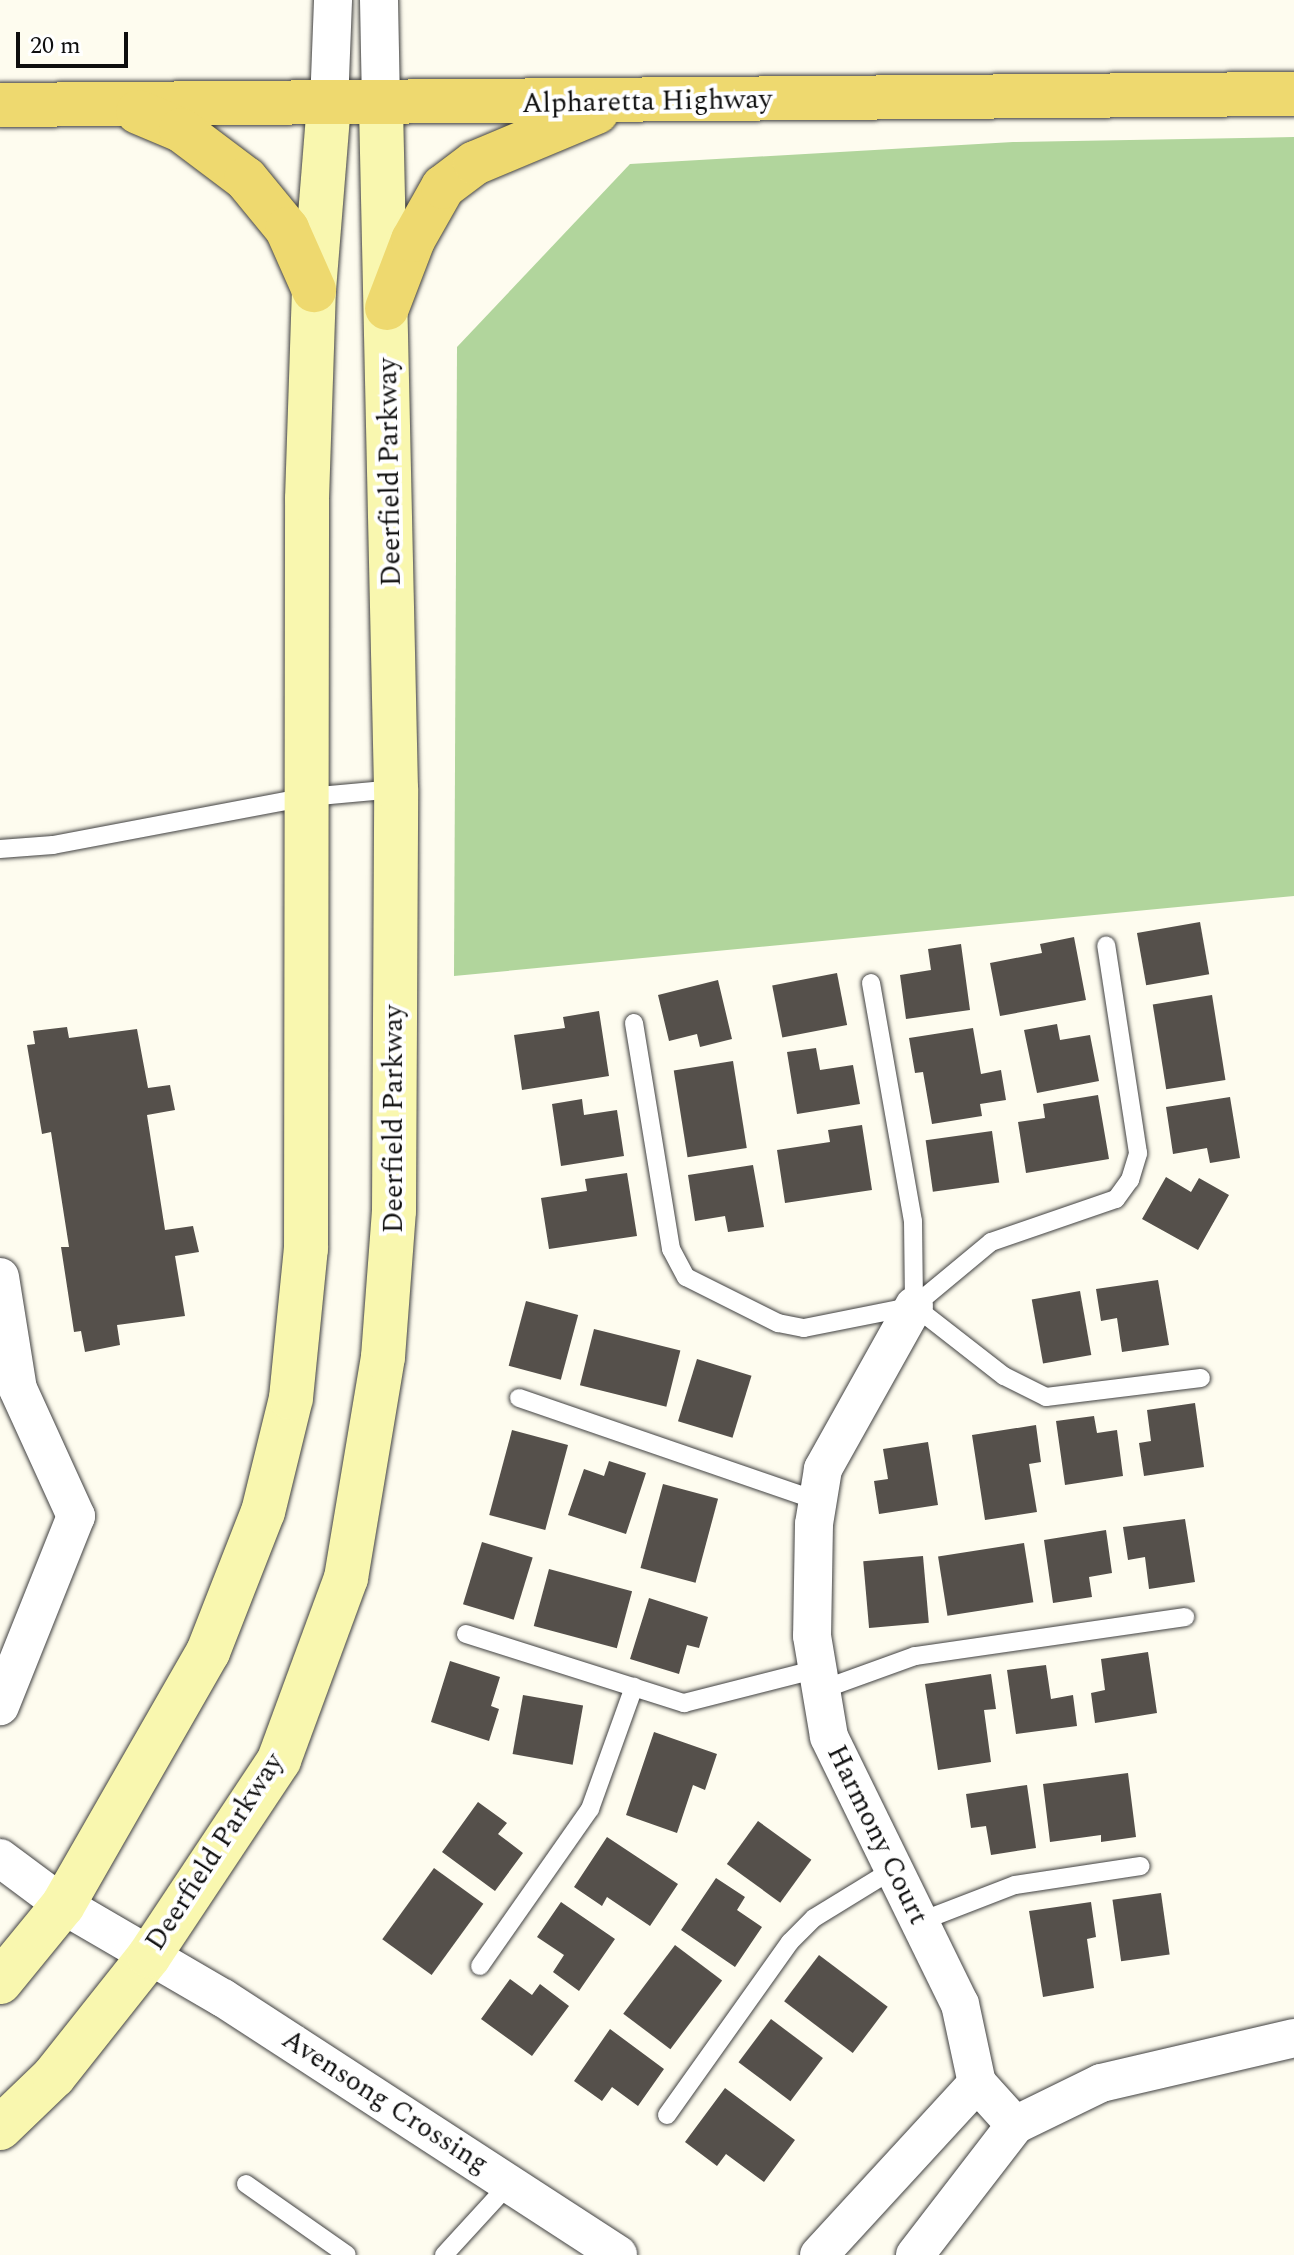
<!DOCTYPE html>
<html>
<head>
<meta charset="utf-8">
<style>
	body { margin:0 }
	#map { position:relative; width:1294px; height:2255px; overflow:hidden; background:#fefcef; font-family:Spectral,serif }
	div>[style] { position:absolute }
	.forest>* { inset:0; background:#b1d59c }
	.building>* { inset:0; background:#55504b; transform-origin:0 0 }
	.roads { filter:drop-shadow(0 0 2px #414141) drop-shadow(0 0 2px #414141) }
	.service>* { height:18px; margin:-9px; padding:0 9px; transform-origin:9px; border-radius:9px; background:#fff }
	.minor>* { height:38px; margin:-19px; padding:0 19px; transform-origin:19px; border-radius:19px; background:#fff }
	.secondary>* { height:44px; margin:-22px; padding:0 22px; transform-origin:22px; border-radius:22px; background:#f9f7af }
	.primary>* { height:44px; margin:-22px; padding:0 22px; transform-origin:22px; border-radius:22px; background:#eed96f }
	span { translate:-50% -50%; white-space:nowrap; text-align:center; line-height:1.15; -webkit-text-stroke:8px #fff; paint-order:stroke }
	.street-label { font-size:28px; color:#0e0e0e }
	.scale { position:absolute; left:16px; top:32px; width:112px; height:36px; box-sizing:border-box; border:4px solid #0e0e0e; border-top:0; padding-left:10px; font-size:24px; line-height:28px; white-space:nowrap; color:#0e0e0e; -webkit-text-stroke:6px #fff; paint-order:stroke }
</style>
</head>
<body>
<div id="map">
	<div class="forest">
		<i style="clip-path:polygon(1294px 137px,1294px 896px,454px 976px,457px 347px,630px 164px,1013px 142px)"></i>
	</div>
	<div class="building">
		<i style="left:1200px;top:922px;width:53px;height:64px;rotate:80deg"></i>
		<i style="clip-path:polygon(1074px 937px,1086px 1000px,1000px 1016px,990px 963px,1042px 953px,1040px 944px)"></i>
		<i style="clip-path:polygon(961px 944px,970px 1010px,906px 1019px,900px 975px,931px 970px,928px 949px)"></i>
		<i style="left:837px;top:973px;width:53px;height:66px;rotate:79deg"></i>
		<i style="clip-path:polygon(718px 980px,732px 1039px,700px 1047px,697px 1034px,669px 1041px,658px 995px)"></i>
		<i style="left:1212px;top:995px;width:86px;height:60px;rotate:81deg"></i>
		<i style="clip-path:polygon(599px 1011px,609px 1076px,522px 1090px,514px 1035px,565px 1028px,563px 1017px)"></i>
		<i style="clip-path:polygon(1057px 1024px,1060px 1040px,1090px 1035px,1099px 1081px,1037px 1093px,1024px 1030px)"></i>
		<i style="clip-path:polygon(67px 1027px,69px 1038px,137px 1029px,148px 1088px,170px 1085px,175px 1110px,147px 1115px,165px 1230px,193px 1226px,199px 1252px,175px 1256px,185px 1316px,117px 1325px,120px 1345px,85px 1352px,81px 1331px,74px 1332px,61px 1247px,69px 1247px,51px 1132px,42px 1134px,27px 1045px,35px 1044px,33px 1031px)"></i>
		<i style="clip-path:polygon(973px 1028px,981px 1074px,1001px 1070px,1006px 1100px,980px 1104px,982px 1116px,932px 1124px,923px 1072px,915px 1073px,909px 1038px)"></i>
		<i style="clip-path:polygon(816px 1048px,820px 1070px,853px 1065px,860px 1104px,797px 1114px,787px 1052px)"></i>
		<i style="left:733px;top:1061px;width:88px;height:60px;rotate:81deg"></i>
		<i style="clip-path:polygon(1098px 1095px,1109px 1159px,1026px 1173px,1018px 1122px,1045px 1118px,1043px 1104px)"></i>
		<i style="clip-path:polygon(1230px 1097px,1240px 1158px,1210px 1163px,1207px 1148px,1173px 1154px,1166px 1107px)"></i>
		<i style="clip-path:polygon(582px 1099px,584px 1115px,617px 1110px,624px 1156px,561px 1166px,552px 1104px)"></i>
		<i style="clip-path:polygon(862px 1125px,872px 1190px,785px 1203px,777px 1150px,830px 1142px,828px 1130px)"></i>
		<i style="left:992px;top:1131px;width:52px;height:67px;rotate:82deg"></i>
		<i style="clip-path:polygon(753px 1165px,764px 1227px,728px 1232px,725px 1216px,695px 1221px,688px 1175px)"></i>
		<i style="clip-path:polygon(627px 1173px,637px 1236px,549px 1249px,541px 1198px,587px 1191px,585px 1179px)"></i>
		<i style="clip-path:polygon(1166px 1177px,1191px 1192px,1199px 1178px,1229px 1195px,1198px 1250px,1142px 1219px)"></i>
		<i style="clip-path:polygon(1158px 1280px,1169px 1345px,1122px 1352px,1117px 1318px,1101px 1321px,1096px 1289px)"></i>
		<i style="left:1080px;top:1291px;width:65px;height:49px;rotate:80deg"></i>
		<i style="left:526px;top:1301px;width:54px;height:67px;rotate:15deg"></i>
		<i style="left:594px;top:1329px;width:89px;height:58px;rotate:14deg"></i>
		<i style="left:697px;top:1359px;width:57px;height:65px;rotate:17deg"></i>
		<i style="clip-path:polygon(1195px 1403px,1204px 1467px,1144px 1476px,1139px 1443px,1151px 1441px,1147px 1410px)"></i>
		<i style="clip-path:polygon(1094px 1416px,1097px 1433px,1117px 1430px,1123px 1476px,1065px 1485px,1056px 1421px)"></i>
		<i style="clip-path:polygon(1036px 1425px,1041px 1462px,1029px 1464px,1037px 1512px,985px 1520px,972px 1435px)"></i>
		<i style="left:512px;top:1430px;width:58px;height:88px;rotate:15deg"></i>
		<i style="clip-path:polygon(928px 1442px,938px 1505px,879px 1514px,874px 1481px,888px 1479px,883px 1449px)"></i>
		<i style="clip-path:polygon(609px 1461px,646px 1473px,626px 1534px,568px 1515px,584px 1469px,604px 1476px)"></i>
		<i style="left:663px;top:1484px;width:57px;height:87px;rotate:15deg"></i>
		<i style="clip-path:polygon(1185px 1519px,1195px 1582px,1149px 1589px,1145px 1557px,1128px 1560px,1123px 1527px)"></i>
		<i style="clip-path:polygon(1106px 1530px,1112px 1573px,1089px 1577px,1092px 1597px,1053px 1603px,1044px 1540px)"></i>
		<i style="left:482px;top:1542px;width:53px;height:65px;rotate:17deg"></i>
		<i style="left:1024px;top:1543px;width:60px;height:87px;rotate:81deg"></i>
		<i style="left:923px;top:1556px;width:67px;height:60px;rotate:85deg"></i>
		<i style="left:549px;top:1569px;width:86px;height:59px;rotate:15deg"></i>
		<i style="clip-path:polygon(649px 1598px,708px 1617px,699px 1648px,687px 1645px,679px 1674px,630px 1659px)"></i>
		<i style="clip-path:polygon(1148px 1652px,1157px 1713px,1095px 1723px,1091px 1693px,1105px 1690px,1101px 1659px)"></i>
		<i style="clip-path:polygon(450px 1661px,500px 1677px,491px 1706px,499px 1709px,489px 1741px,431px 1722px)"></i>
		<i style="clip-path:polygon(1046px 1665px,1051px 1699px,1073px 1695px,1077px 1726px,1016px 1734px,1007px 1670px)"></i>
		<i style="clip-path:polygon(991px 1674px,996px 1709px,984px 1710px,991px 1762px,938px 1770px,925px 1684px)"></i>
		<i style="left:523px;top:1695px;width:61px;height:60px;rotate:10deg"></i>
		<i style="clip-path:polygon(654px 1732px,717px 1754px,705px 1790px,693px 1785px,677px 1833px,626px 1815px)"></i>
		<i style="clip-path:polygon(1128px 1773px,1136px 1837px,1101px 1842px,1101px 1835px,1050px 1842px,1043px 1784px)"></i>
		<i style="clip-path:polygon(1027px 1785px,1036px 1848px,991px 1855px,986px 1826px,971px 1828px,966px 1794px)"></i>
		<i style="clip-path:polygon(478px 1802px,507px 1823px,498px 1834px,523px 1853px,495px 1891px,442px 1852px)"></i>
		<i style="left:758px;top:1821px;width:66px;height:53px;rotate:36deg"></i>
		<i style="clip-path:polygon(607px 1837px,678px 1884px,650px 1926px,607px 1897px,602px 1906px,574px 1887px)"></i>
		<i style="left:434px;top:1868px;width:61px;height:88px;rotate:36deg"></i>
		<i style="clip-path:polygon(716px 1878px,745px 1897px,737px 1910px,762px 1927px,735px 1967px,681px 1930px)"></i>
		<i style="left:1161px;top:1893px;width:62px;height:49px;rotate:82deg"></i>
		<i style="clip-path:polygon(561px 1902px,615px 1939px,579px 1991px,553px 1972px,564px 1955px,537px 1937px)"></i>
		<i style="clip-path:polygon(1091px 1902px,1096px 1937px,1087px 1939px,1094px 1988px,1043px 1997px,1029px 1911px)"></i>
		<i style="left:675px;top:1945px;width:59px;height:86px;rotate:37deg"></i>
		<i style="left:819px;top:1955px;width:86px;height:58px;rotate:37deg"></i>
		<i style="clip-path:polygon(510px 1979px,532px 1995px,540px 1984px,569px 2006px,532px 2056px,481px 2019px)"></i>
		<i style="left:771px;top:2019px;width:65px;height:54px;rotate:37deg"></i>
		<i style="clip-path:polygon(610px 2029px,664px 2069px,638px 2106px,612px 2087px,602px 2101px,574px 2081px)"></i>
		<i style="clip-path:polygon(725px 2088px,795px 2140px,764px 2182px,726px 2154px,717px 2166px,685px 2142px)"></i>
	</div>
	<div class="roads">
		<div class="service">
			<i style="left:0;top:849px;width:53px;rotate:-4.3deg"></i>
			<i style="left:53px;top:845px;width:259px;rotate:-10.7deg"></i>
			<i style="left:308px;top:797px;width:88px;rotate:-5.2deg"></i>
			<i style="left:871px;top:983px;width:242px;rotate:80deg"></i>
			<i style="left:913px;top:1221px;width:85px;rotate:89.3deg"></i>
			<i style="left:634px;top:1023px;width:229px;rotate:80.7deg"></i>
			<i style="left:671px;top:1249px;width:32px;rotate:62deg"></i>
			<i style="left:686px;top:1277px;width:103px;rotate:26.6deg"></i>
			<i style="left:778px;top:1323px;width:26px;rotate:11deg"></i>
			<i style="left:804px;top:1328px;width:112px;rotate:-11.3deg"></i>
			<i style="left:914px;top:1306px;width:100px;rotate:-39.7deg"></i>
			<i style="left:991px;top:1242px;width:132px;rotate:-19deg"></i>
			<i style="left:1116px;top:1199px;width:24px;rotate:-54deg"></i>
			<i style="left:1130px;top:1180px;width:28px;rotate:-73deg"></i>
			<i style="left:1138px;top:1153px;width:210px;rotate:-98.7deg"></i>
			<i style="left:914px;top:1306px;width:114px;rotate:37.9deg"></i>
			<i style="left:1004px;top:1376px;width:47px;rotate:26.6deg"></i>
			<i style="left:1046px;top:1397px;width:156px;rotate:-7deg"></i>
			<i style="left:519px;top:1398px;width:316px;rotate:19deg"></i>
			<i style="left:466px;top:1634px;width:229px;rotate:17.6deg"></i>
			<i style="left:684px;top:1703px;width:137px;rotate:-14.3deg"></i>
			<i style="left:821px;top:1690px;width:100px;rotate:-19.9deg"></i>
			<i style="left:915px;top:1656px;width:273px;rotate:-8.2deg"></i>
			<i style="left:919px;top:1922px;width:103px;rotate:-21.1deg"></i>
			<i style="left:1015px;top:1885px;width:127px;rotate:-8.6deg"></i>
			<i style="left:480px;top:1966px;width:192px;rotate:-55deg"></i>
			<i style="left:590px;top:1809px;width:130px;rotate:-70.2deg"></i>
			<i style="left:667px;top:2115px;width:212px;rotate:-54.6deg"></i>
			<i style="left:790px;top:1942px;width:34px;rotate:-45deg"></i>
			<i style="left:814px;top:1918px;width:94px;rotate:-31.5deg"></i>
			<i style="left:246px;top:2184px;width:123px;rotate:35.1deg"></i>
			<i style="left:444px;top:2255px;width:99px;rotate:-47.5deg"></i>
		</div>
		<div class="minor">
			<i style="left:379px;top:0;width:105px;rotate:88.9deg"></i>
			<i style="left:329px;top:105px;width:105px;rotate:-87.8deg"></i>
			<i style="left:0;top:1277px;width:113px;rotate:80.9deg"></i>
			<i style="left:18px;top:1389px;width:140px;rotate:65.5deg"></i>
			<i style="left:76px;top:1516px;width:205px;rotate:111.8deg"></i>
			<i style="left:914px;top:1306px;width:187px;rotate:119.2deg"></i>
			<i style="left:823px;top:1469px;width:56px;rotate:99.3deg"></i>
			<i style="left:814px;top:1524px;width:112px;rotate:91deg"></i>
			<i style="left:812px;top:1636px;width:102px;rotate:80.4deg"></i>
			<i style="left:829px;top:1737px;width:297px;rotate:63.9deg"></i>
			<i style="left:960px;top:2004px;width:81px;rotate:77.9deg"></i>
			<i style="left:977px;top:2083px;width:57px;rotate:47.9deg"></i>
			<i style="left:0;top:1858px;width:79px;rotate:36.7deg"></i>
			<i style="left:63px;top:1905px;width:185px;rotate:30.2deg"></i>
			<i style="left:223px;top:1998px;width:471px;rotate:33deg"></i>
			<i style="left:819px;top:2255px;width:234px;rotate:-47.4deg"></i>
			<i style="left:915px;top:2255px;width:164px;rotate:-52.4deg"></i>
			<i style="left:1015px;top:2125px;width:96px;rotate:-26deg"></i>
			<i style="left:1101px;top:2083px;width:198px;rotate:-13.1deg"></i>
		</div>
		<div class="secondary">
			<i style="left:0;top:1982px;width:99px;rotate:-50.7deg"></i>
			<i style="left:63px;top:1905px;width:292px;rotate:-60.2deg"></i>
			<i style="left:208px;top:1652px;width:150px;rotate:-68.6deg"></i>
			<i style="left:263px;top:1512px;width:117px;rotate:-76.2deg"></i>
			<i style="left:291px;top:1398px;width:150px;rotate:-84.3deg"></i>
			<i style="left:306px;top:1249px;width:750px;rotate:-89.92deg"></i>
			<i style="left:307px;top:499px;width:209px;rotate:-88.1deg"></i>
			<i style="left:314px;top:290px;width:186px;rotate:-85.4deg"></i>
			<i style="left:0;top:2128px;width:75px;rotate:-43.9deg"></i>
			<i style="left:54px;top:2076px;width:153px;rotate:-51.6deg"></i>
			<i style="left:149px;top:1956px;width:235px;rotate:-56.4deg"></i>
			<i style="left:279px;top:1760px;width:194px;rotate:-69.8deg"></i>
			<i style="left:346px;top:1578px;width:224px;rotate:-80.5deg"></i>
			<i style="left:383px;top:1357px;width:146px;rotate:-85.7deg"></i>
			<i style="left:394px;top:1211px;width:422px;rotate:-89.7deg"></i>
			<i style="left:396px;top:789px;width:684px;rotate:-91.26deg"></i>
		</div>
		<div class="primary">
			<i style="left:0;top:105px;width:1294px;rotate:-0.49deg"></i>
			<i style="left:138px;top:112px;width:47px;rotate:22.7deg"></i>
			<i style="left:181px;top:130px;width:81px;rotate:37deg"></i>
			<i style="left:246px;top:179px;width:65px;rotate:50.6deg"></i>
			<i style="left:287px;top:229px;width:67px;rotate:66.1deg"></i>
			<i style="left:387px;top:308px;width:73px;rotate:-69.1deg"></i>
			<i style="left:413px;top:240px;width:61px;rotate:-60.5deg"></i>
			<i style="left:443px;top:187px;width:40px;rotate:-37deg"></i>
			<i style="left:475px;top:163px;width:132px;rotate:-22.7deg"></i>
		</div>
	</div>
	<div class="street-label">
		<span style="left:647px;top:102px;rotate:-1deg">Alpharetta Highway</span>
		<span style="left:390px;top:472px;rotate:-91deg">Deerfield Parkway</span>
		<span style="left:394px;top:1119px;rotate:-90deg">Deerfield Parkway</span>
		<span style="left:877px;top:1835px;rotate:64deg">Harmony Court</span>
		<span style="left:215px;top:1852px;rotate:-57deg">Deerfield Parkway</span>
		<span style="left:385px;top:2102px;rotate:33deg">Avensong Crossing</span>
	</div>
	<div class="scale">20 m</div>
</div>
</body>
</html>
